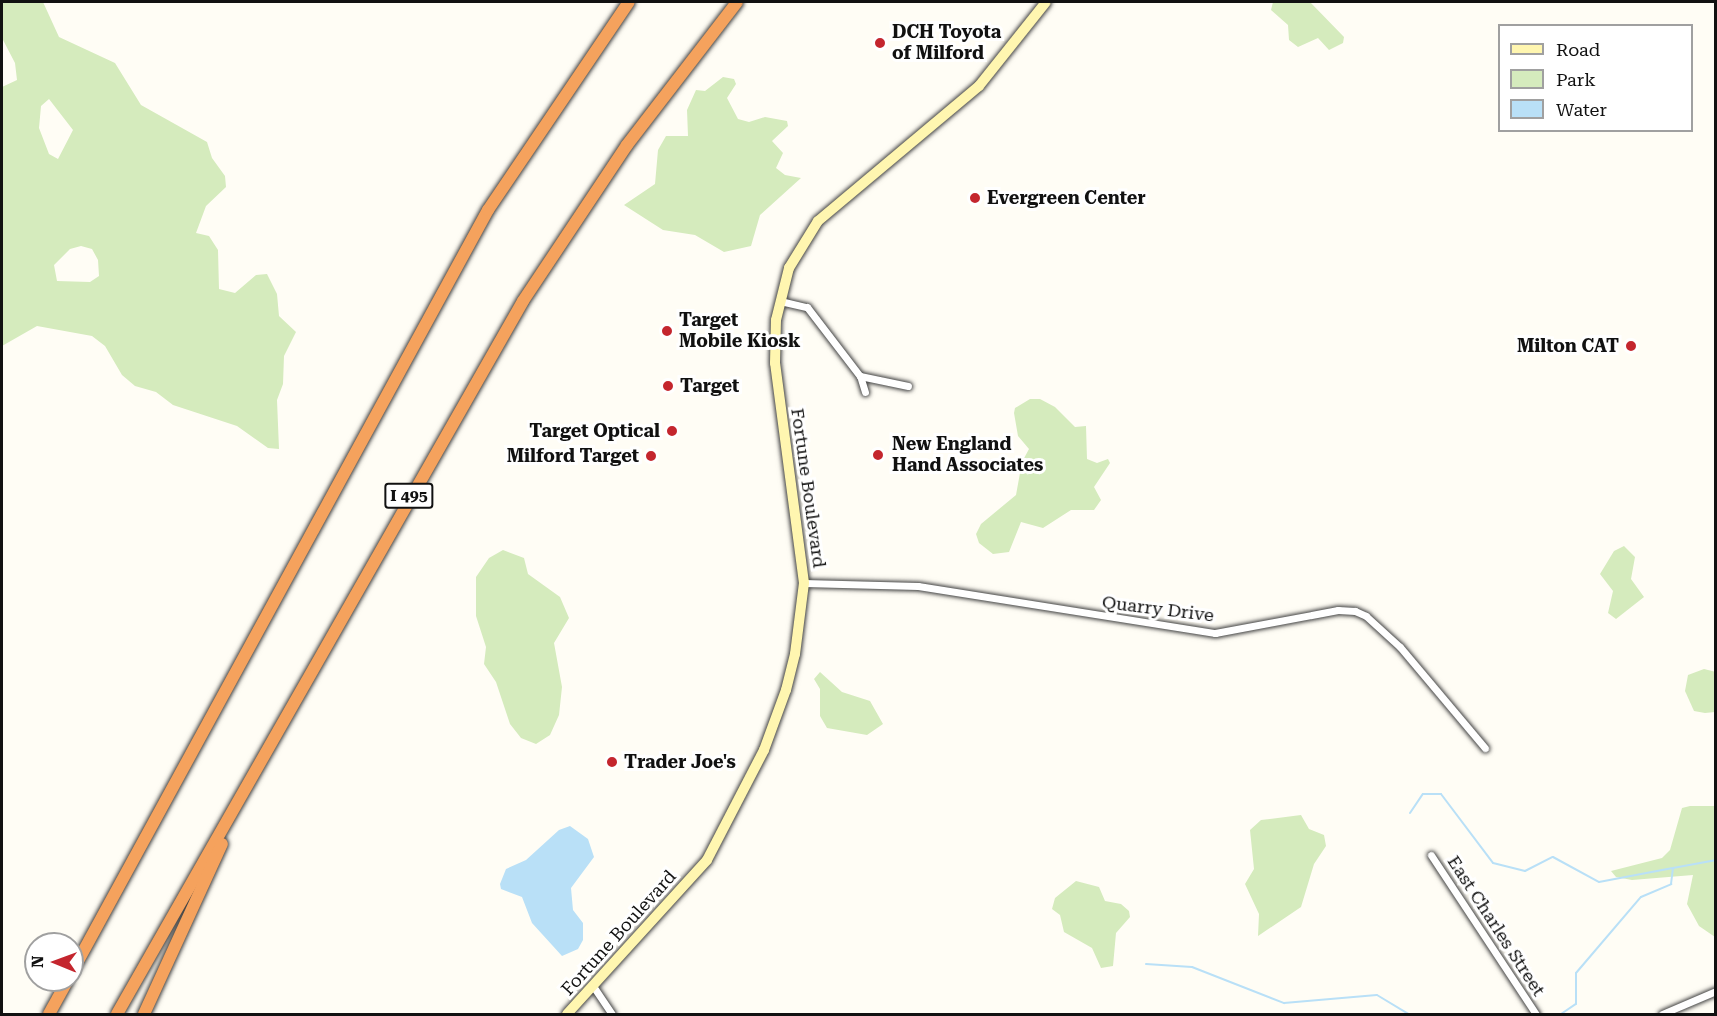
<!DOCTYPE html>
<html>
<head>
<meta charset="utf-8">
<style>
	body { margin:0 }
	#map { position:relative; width:1717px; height:1016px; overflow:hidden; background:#fffdf5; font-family:"Roboto Serif",serif }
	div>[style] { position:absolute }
	.green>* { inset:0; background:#d5ebbd }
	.water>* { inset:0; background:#b9e0f7 }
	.stream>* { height:2px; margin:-1px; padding:0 1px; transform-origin:1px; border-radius:1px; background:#b9e0f7 }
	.roads { filter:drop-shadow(0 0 2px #444) drop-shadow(0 0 2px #444) }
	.minor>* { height:7px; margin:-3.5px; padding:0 3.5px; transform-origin:3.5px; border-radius:3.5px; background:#fff }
	.secondary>* { height:10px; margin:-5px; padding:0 5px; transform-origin:5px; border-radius:5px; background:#fff6b0 }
	.motorway>* { height:12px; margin:-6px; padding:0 6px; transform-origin:6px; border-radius:6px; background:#f5a25d }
	.dots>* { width:16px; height:16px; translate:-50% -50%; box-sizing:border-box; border:3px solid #fff; border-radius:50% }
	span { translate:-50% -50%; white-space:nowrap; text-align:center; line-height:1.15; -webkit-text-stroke:6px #fff; paint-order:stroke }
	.shield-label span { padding:2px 4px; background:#fff; border:2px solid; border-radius:4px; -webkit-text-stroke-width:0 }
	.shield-label { font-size:16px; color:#111; font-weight:700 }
	.poi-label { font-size:18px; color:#111; font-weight:700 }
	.left { translate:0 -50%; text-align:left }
	.right { translate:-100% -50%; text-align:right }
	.street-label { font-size:18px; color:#111 }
	.frame { position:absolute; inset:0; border:3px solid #111; pointer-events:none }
	.legend { position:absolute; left:1498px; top:24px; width:195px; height:108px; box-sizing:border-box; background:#fff; border:2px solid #a0a0a0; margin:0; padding:8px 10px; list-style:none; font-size:18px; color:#111 }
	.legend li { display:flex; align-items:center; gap:12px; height:30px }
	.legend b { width:30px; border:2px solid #a0a0a0 }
	.north { position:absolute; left:24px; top:932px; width:60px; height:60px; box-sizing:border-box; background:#fff; border:2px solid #a0a0a0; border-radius:50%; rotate:271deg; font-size:16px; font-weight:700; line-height:24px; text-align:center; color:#111 }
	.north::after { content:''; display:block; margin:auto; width:21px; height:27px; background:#c4262e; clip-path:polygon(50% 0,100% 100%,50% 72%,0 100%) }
</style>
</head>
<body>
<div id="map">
	<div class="green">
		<i style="clip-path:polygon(evenodd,2px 2px,43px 2px,59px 37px,115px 63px,141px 105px,207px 142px,212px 158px,225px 176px,226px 187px,206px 206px,196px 233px,209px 236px,218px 250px,219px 289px,235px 293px,256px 275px,267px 274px,277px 294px,279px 316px,296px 332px,284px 356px,283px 384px,277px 400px,279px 449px,268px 448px,237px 426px,173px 405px,156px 392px,135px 386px,122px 375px,105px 346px,92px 336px,37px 326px,2px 346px,2px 87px,17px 80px,15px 63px,2px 38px,2px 2px,49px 99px,73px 130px,58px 159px,49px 154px,39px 128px,41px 106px,49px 99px,2px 2px,81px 246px,92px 249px,98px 260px,99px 276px,90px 282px,57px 281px,54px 265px,70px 249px,81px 246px)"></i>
		<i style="clip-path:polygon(1273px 2px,1310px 2px,1344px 37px,1343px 43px,1329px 50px,1318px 38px,1298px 47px,1289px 40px,1288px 25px,1271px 10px)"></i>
		<i style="clip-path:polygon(723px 77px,734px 79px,736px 84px,727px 98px,738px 119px,749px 122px,765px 117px,787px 121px,788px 126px,772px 141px,783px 153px,776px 168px,785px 175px,801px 178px,760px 215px,751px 246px,724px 252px,695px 235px,663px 230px,624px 205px,655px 184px,658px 150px,666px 136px,688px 136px,687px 110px,696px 90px,705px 91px)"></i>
		<i style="clip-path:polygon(1030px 399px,1040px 399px,1055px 407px,1075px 427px,1086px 426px,1087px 459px,1097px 463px,1108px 459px,1110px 463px,1094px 487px,1101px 500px,1094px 510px,1071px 510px,1043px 528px,1021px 522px,1009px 552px,993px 554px,979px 543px,976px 534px,981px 524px,1016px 495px,1022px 462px,1029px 449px,1018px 436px,1014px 413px,1015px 408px)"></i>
		<i style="clip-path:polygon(1624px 546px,1635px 557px,1631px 579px,1644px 597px,1616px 619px,1608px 613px,1613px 591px,1600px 574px,1614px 551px)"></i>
		<i style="clip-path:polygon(503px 550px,524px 558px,528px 574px,560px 597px,569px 618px,554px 643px,562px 687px,559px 715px,550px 735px,536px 744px,521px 738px,510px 724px,496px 682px,484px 664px,486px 647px,476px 616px,476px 577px,489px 558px)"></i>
		<i style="clip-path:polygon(1704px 669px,1716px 672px,1715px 712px,1705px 713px,1694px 711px,1685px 691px,1688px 675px)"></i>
		<i style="clip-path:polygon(820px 672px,842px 692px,870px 701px,883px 724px,867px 735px,827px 728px,820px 716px,820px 689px,814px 679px)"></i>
		<i style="clip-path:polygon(1690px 806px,1715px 806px,1715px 937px,1699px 926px,1687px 904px,1693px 875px,1632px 880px,1616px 877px,1611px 871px,1662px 858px,1670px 850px,1682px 808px)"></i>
		<i style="clip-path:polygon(1301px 815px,1309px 829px,1324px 835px,1326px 846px,1314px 864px,1301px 907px,1258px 936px,1259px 914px,1245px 884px,1254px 869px,1250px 830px,1261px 820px)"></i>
		<i style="clip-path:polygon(1076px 881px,1099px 887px,1105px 901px,1121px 904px,1129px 911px,1130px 917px,1116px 933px,1113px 966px,1101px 968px,1092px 948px,1064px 932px,1060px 915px,1052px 909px,1055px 898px)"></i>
	</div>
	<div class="water">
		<i style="clip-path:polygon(570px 826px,588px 839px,594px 857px,571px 888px,573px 910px,583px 923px,583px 940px,578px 949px,562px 956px,532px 923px,522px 897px,501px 889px,500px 884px,506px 869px,526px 860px,559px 830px)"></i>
	</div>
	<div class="stream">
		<i style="left:1410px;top:813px;width:23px;rotate:-56deg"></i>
		<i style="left:1423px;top:794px;width:18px"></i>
		<i style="left:1441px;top:794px;width:86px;rotate:53deg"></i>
		<i style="left:1493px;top:863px;width:33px;rotate:14deg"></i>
		<i style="left:1525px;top:871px;width:31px;rotate:-27deg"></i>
		<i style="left:1553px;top:857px;width:52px;rotate:28.5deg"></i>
		<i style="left:1599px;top:882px;width:75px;rotate:-10.7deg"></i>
		<i style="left:1146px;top:964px;width:46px;rotate:3.7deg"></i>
		<i style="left:1192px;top:967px;width:99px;rotate:21.4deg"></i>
		<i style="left:1284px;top:1003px;width:93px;rotate:-4.9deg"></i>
		<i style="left:1377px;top:995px;width:37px;rotate:31deg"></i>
		<i style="left:1561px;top:1014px;width:18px;rotate:-34deg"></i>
		<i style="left:1576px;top:1004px;width:31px;rotate:-90deg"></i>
		<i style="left:1576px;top:973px;width:100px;rotate:-49.5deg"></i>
		<i style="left:1641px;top:897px;width:33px;rotate:-23deg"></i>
		<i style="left:1671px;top:884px;width:16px;rotate:-83deg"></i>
		<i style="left:1673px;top:868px;width:44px;rotate:-10.5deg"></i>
	</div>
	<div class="roads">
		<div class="minor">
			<i style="left:780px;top:301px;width:28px;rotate:13deg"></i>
			<i style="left:807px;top:307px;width:87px;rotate:52.5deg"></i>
			<i style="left:865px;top:392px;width:17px;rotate:-107deg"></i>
			<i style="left:860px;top:376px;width:49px;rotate:11.8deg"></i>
			<i style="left:804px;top:583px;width:114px;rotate:1.5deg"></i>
			<i style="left:918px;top:586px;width:301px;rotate:9deg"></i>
			<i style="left:1215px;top:633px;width:125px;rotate:-10.6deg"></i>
			<i style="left:1338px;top:610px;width:17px;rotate:3deg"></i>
			<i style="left:1355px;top:611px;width:12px;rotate:24deg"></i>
			<i style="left:1366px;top:616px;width:46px;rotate:42.4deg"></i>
			<i style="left:1400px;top:647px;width:132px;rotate:49.9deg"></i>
			<i style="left:1431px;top:855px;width:191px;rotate:56.6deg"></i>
			<i style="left:593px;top:986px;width:34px;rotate:56deg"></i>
			<i style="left:1662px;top:1014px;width:59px;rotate:-23.1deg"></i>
		</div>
		<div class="secondary">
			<i style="left:567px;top:1014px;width:208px;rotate:-47.7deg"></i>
			<i style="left:707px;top:860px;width:124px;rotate:-62.6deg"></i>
			<i style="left:764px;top:750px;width:64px;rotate:-69.9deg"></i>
			<i style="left:786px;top:690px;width:37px;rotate:-76deg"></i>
			<i style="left:795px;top:654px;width:72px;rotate:-82.8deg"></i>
			<i style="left:804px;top:583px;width:222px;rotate:-97.5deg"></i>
			<i style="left:775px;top:363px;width:43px;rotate:-88.7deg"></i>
			<i style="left:776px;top:320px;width:54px;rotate:-76deg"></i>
			<i style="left:789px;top:268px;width:55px;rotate:-58.3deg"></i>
			<i style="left:818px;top:221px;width:210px;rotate:-40deg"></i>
			<i style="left:979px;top:86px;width:107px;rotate:-51.4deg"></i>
		</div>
		<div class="motorway">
			<i style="left:72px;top:972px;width:868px;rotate:-61.37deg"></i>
			<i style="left:488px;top:210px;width:251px;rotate:-55.9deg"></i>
			<i style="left:49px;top:1014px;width:39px;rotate:-61deg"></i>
			<i style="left:117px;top:1014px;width:820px;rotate:-60.34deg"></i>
			<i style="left:523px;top:301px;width:187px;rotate:-56.3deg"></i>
			<i style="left:627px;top:145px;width:180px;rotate:-52.4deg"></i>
			<i style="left:144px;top:1014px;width:187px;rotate:-65.4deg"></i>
		</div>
	</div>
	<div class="dots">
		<i style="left:880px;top:43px;background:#c4262e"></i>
		<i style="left:975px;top:198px;background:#c4262e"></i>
		<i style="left:667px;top:331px;background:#c4262e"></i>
		<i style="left:1631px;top:346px;background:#c4262e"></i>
		<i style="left:668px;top:386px;background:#c4262e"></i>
		<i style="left:672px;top:431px;background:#c4262e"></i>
		<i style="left:878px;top:455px;background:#c4262e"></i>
		<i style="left:651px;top:456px;background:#c4262e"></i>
		<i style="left:612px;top:762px;background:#c4262e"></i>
	</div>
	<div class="shield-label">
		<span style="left:409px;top:496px">I 495</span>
	</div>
	<div class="poi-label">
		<span class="left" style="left:892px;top:43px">DCH Toyota<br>of Milford</span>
		<span class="left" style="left:987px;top:198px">Evergreen Center</span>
		<span class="left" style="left:679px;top:331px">Target<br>Mobile Kiosk</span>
		<span class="right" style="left:1619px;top:346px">Milton CAT</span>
		<span class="left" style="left:680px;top:386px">Target</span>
		<span class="right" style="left:660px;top:431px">Target Optical</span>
		<span class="left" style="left:892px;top:455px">New England<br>Hand Associates</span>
		<span class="right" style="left:639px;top:456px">Milford Target</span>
		<span class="left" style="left:624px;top:762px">Trader Joe's</span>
	</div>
	<div class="street-label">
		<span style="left:808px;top:488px;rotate:82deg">Fortune Boulevard</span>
		<span style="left:1158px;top:609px;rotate:7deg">Quarry Drive</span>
		<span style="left:1496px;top:926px;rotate:57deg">East Charles Street</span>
		<span style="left:619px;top:933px;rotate:-48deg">Fortune Boulevard</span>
	</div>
	<div class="frame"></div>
	<ul class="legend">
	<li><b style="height:8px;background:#fff6b0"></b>Road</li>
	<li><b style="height:16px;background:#d5ebbd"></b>Park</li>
	<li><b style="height:16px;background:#b9e0f7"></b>Water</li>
	</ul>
	<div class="north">N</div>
</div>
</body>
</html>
